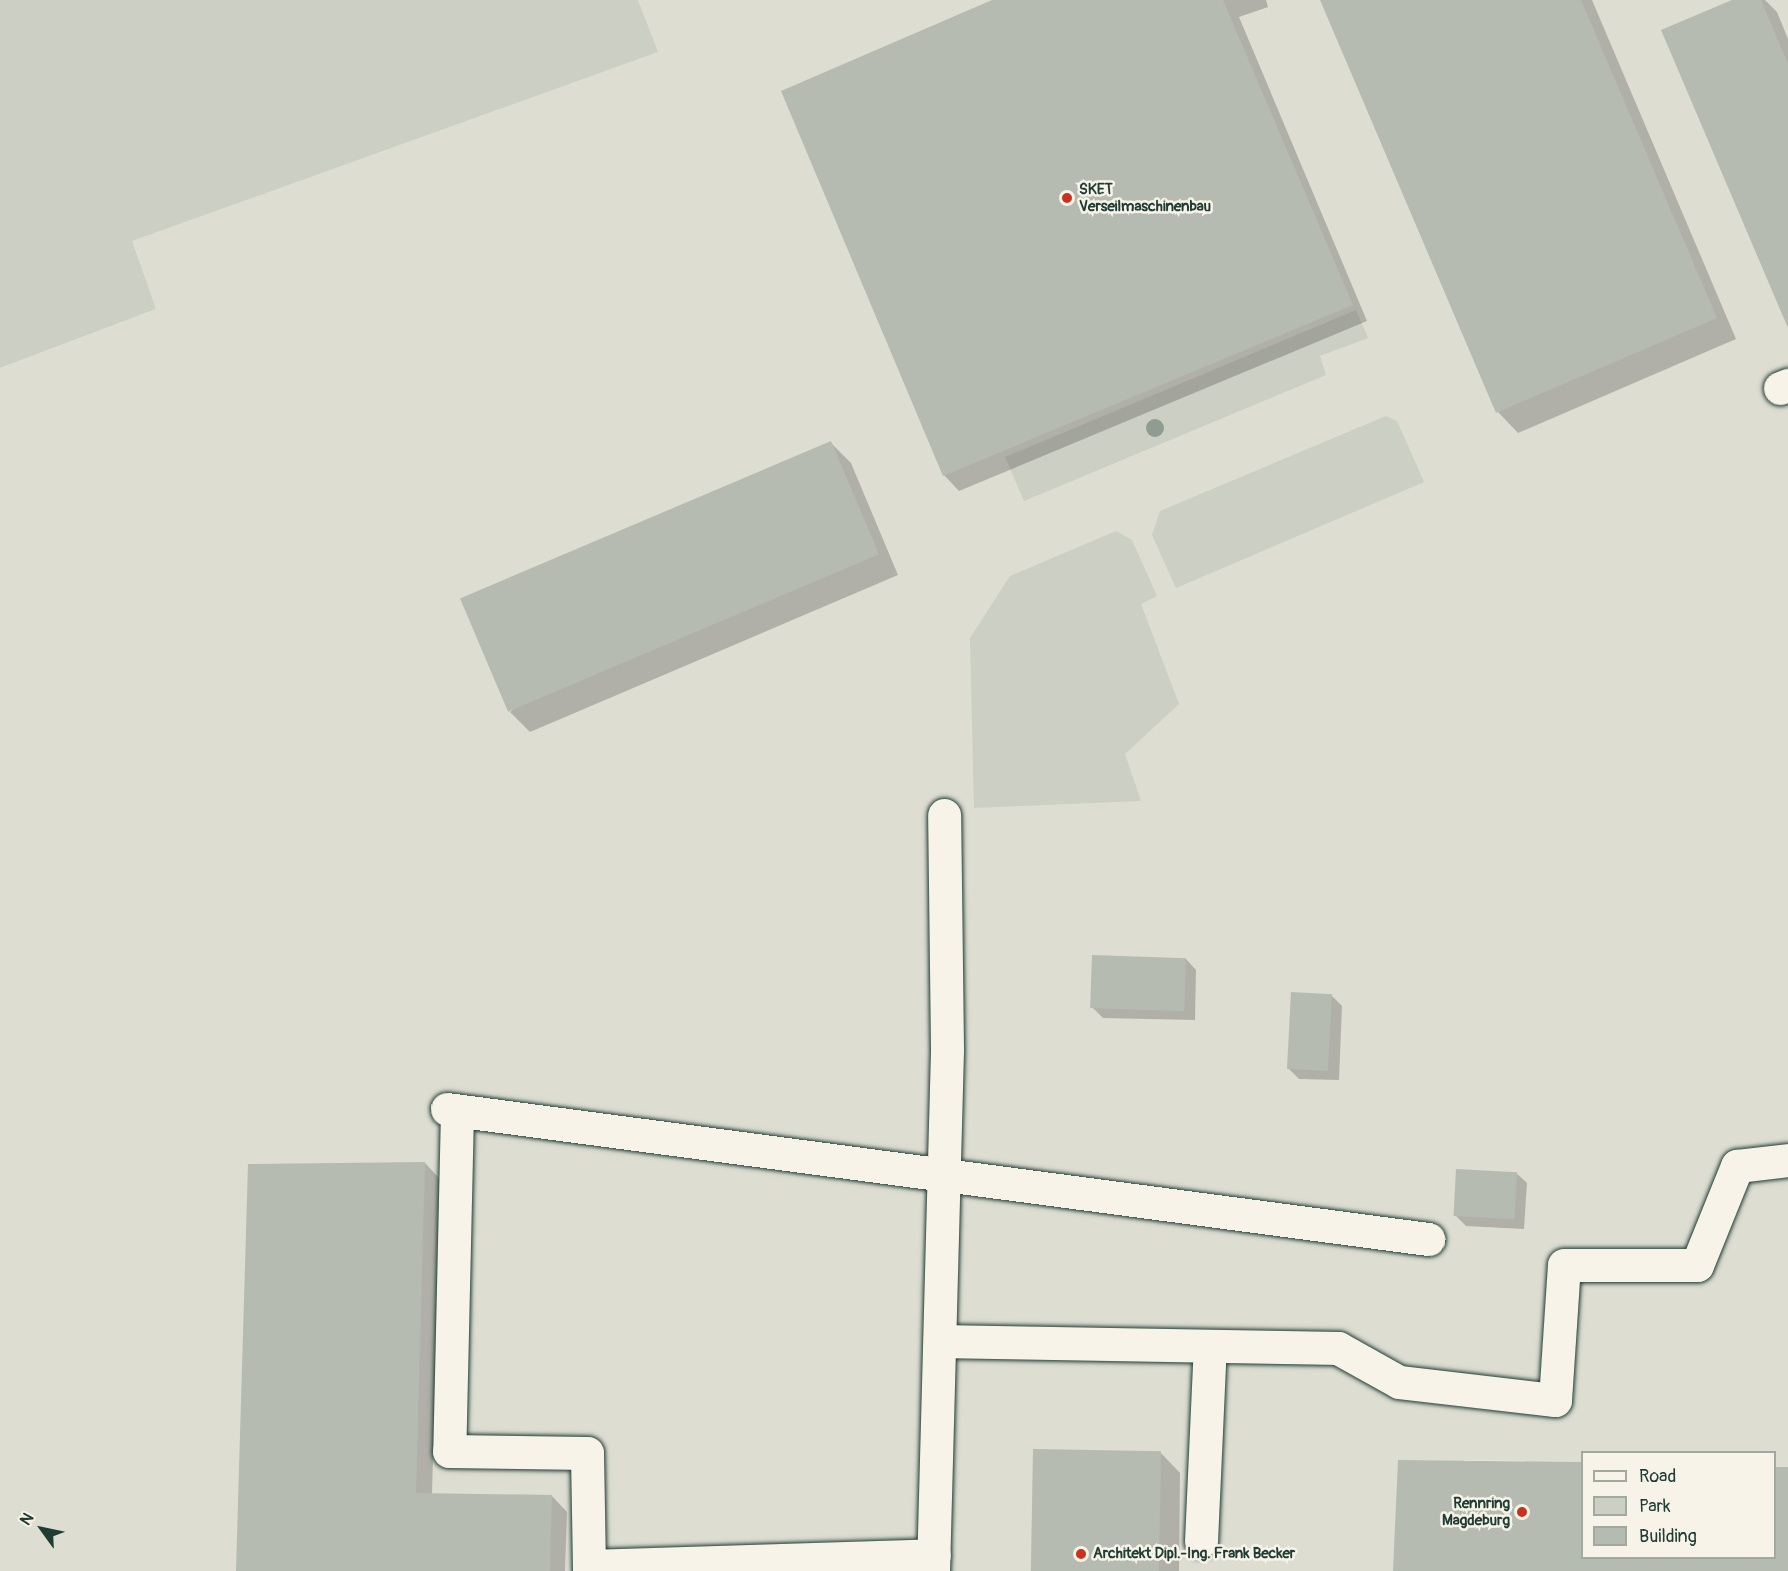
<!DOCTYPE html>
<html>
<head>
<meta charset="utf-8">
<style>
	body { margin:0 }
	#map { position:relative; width:1788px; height:1571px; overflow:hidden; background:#eeece1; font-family:Pangolin,sans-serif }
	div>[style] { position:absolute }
	.built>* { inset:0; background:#ddddd2 }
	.green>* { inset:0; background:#cccfc4 }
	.shadow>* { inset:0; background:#0003 }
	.building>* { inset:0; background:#b5bbb0; transform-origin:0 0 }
	.roads { filter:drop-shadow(0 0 2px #1f3d34) drop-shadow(0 0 2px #1f3d34) }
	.minor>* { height:33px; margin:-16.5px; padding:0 16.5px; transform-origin:16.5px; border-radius:16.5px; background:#f7f3e8 }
	.trees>* { width:18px; height:18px; margin:-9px; border-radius:50%; background:#8f9c92 }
	.dots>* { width:16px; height:16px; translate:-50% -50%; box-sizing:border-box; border:3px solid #f7f3e8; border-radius:50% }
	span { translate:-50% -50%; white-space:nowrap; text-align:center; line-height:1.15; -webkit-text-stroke:5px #f7f3e8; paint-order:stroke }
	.poi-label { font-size:15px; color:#1f3d34; font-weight:700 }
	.left { translate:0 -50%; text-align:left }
	.right { translate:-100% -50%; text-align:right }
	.legend { position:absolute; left:1581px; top:1451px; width:195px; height:108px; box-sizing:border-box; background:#f7f3e8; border:2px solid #a1aaa0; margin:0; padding:8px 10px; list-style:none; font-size:18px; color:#1f3d34 }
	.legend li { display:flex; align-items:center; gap:12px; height:30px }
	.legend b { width:30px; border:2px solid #a1aaa0 }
	.north { position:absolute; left:12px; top:1499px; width:60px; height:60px; -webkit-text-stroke:4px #f7f3e8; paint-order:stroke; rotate:303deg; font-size:16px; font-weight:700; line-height:24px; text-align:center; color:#1f3d34 }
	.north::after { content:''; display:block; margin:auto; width:21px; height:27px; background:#1f3d34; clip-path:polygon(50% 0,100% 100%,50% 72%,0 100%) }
</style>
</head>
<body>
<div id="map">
	<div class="built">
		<i style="clip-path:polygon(638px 0,1788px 0,1788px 1467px,1775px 1467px,1774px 1452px,1582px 1452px,1582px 1462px,1464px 1460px,1459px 1571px,0 1571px,0 368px,156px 309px,131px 241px,657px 52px)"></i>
	</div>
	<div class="green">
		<i style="clip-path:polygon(0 0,638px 0,658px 52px,132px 241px,156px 309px,0 368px)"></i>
		<i style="clip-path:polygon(1356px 310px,1368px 338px,1320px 356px,1326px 375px,1024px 501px,1005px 457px)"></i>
		<i style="clip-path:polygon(1386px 416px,1397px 421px,1424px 482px,1176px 588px,1152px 535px,1160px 511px)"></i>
		<i style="clip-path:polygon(1116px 531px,1132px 540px,1157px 596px,1141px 604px,1179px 704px,1125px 754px,1141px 801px,974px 808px,970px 638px,1010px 576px)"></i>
	</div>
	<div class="shadow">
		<i style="clip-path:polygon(996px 0,1266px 0,1268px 7px,1239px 17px,1367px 321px,959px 491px,944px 475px)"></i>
		<i style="clip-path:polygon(1322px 0,1592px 0,1736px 339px,1518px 433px,1498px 412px)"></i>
		<i style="clip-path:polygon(1736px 0,1765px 0,1777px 12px,1788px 39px,1788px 324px)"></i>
		<i style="clip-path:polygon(830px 442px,851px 463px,898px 575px,530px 732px,510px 712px)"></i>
		<i style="clip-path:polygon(1186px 959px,1196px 970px,1195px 1020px,1103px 1018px,1092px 1007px)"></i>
		<i style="clip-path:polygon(1331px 995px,1342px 1006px,1339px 1080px,1299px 1079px,1289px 1069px)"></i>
		<i style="clip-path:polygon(425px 1163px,440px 1179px,432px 1495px,552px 1496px,567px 1512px,565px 1571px,237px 1571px)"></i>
		<i style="clip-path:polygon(1516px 1173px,1527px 1183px,1524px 1229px,1466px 1226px,1456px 1216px)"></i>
		<i style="clip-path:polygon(1160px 1452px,1180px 1473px,1179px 1571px,1033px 1571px)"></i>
		<i style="clip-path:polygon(1464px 1461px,1582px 1464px,1582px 1558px,1774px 1558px,1788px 1469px,1788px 1571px,1395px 1571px)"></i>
	</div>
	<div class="building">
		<i style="clip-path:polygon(992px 0,1223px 0,1353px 305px,943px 476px,781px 91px)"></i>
		<i style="clip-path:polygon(1320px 0,1581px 0,1717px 318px,1496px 413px)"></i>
		<i style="clip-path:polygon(1732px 0,1761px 0,1788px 64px,1788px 328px,1661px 30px)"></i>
		<i style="left:831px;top:441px;width:123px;height:403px;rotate:67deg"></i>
		<i style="left:1092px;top:955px;width:94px;height:53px;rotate:2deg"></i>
		<i style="left:1291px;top:992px;width:41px;height:77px;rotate:3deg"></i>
		<i style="clip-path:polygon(425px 1162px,416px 1493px,552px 1495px,550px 1571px,236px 1571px,248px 1164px)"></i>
		<i style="left:1456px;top:1169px;width:61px;height:47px;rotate:3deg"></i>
		<i style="left:1033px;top:1449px;width:128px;height:122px;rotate:1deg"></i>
		<i style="clip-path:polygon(1398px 1460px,1582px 1462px,1582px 1558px,1774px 1558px,1774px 1467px,1788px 1467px,1788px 1571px,1393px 1571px)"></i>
	</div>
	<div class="roads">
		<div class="minor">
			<i style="left:1780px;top:388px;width:9px;rotate:-21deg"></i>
			<i style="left:447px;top:1109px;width:990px;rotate:7.55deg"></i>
			<i style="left:457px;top:1111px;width:340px;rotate:91.3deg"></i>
			<i style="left:449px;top:1451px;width:138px;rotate:0.8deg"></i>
			<i style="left:587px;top:1453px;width:118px;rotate:89deg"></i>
			<i style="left:940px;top:1341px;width:398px;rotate:1deg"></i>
			<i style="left:1338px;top:1348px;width:70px;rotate:29.1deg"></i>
			<i style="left:1399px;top:1382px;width:157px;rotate:6.6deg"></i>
			<i style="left:1555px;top:1400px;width:135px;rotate:-86.2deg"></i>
			<i style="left:1564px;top:1265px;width:133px"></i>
			<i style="left:1697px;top:1265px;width:107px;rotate:-68deg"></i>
			<i style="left:1737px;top:1166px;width:51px;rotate:-6.7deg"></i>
			<i style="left:1201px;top:1541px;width:195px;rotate:-87.4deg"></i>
			<i style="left:589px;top:1566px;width:345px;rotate:-1.8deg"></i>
			<i style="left:933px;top:1571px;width:522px;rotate:-88.46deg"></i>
			<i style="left:947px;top:1049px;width:234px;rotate:-90.7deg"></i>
		</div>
	</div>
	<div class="trees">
		<i style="left:1155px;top:428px"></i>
	</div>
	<div class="dots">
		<i style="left:1067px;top:198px;background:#c8321e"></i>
		<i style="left:1522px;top:1512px;background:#c8321e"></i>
		<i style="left:1081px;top:1554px;background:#c8321e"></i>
	</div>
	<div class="poi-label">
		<span class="left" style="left:1079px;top:198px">SKET<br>Verseilmaschinenbau</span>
		<span class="right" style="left:1510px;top:1512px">Rennring<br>Magdeburg</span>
		<span class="left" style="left:1093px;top:1554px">Architekt Dipl.-Ing. Frank Becker</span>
	</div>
	<ul class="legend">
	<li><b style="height:8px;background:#f7f3e8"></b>Road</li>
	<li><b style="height:16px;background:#cccfc4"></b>Park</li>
	<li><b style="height:16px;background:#b5bbb0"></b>Building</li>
	</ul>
	<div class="north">N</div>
</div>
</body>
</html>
